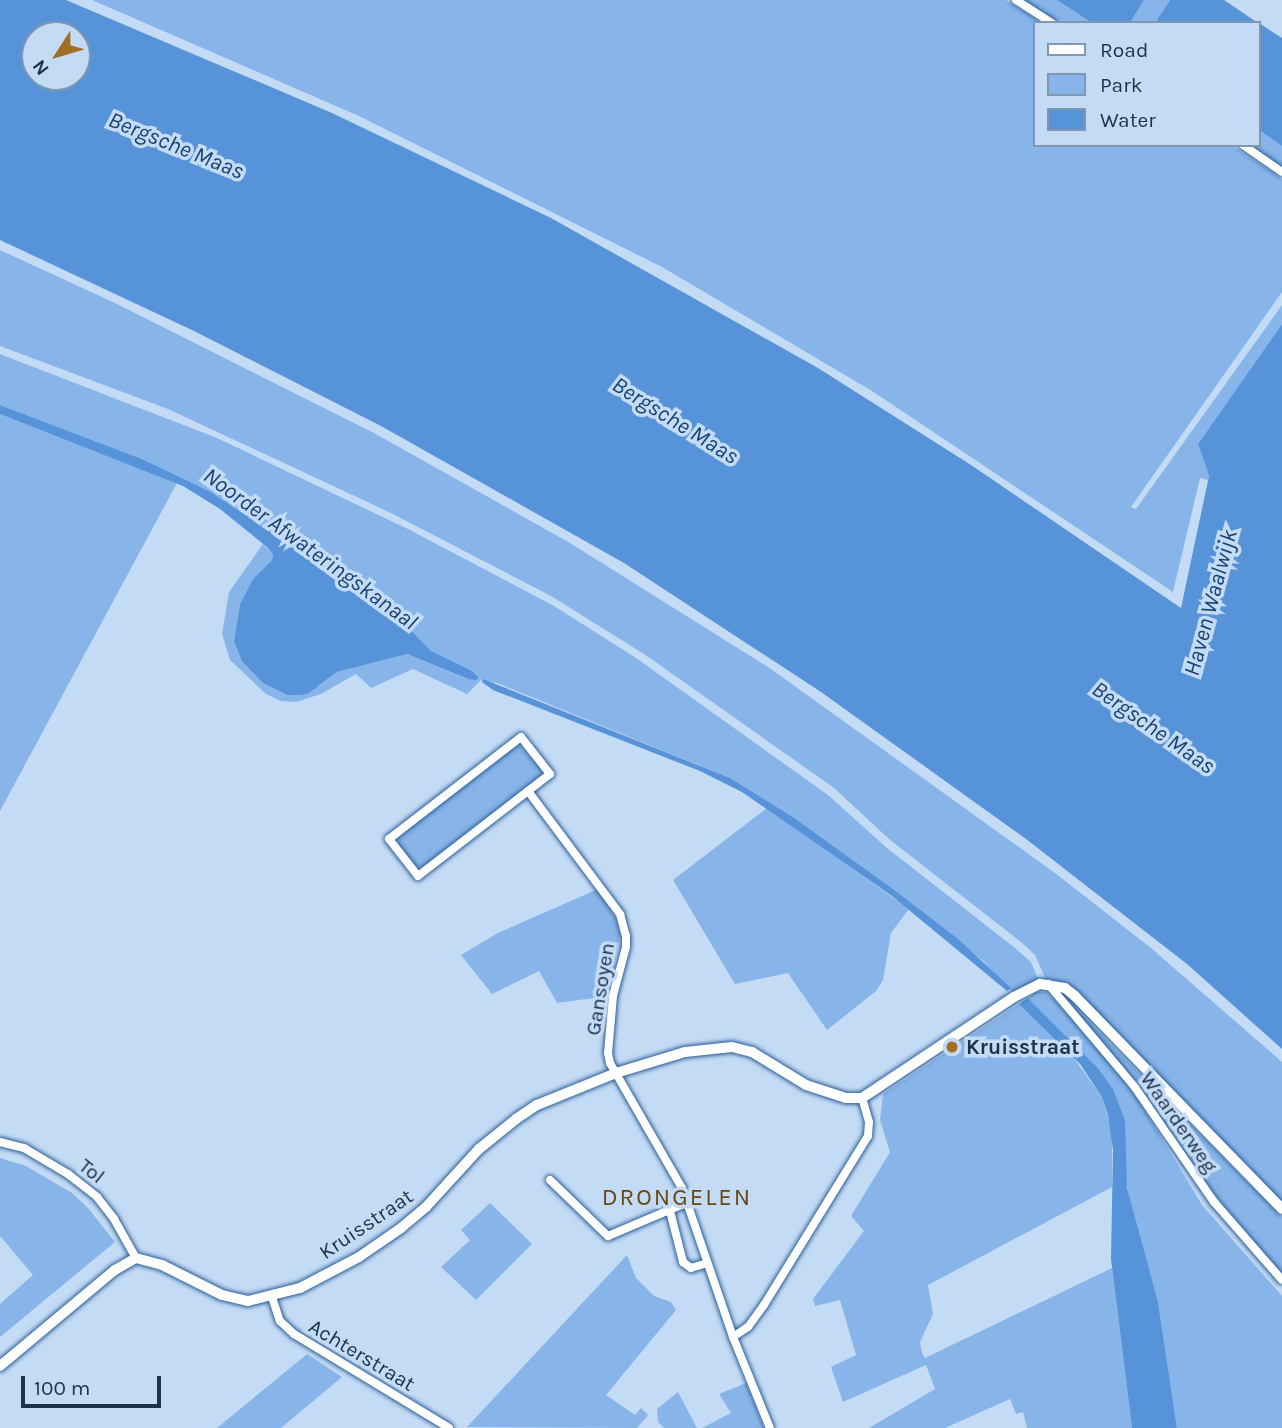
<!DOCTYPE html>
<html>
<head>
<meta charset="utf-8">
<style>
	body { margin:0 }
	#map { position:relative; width:1282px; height:1428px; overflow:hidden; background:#c4dbf5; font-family:Karla,sans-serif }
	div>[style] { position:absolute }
	.green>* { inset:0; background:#88b5e9 }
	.water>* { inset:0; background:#5693d9 }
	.roads { filter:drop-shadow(0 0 2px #2a5f99) drop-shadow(0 0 2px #2a5f99) }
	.minor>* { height:8px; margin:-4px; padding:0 4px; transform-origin:4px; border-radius:4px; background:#fff }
	.tertiary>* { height:10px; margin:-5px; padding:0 5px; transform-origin:5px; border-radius:5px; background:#fff }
	.dots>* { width:19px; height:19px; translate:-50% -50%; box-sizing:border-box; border:4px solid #c4dbf5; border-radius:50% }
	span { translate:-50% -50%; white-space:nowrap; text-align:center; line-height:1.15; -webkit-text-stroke:7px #c4dbf5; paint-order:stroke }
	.street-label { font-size:21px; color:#1b324b }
	.poi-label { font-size:21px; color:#1b324b; font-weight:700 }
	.left { translate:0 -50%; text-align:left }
	.water-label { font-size:23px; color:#194472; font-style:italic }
	.quarter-label { font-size:24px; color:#694714; letter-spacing:2px }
	.legend { position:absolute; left:1033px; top:21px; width:228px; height:126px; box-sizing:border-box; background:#c4dbf5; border:2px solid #8097b1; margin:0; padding:9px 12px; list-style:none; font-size:21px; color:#1b324b }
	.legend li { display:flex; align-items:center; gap:14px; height:35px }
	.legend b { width:35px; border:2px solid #8097b1 }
	.north { position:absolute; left:21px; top:21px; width:70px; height:70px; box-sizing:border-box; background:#c4dbf5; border:2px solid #8097b1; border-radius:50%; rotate:233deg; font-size:19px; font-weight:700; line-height:28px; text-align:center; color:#1b324b }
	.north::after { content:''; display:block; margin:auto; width:24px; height:32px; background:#a06e24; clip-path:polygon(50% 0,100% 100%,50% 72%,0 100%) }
	.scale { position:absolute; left:21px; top:1376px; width:140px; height:32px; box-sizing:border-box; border:4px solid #1b324b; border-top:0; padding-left:9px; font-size:21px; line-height:24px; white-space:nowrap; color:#1b324b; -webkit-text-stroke:5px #c4dbf5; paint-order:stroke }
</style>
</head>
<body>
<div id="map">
	<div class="green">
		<i style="clip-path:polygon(92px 0,1006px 0,1042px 23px,1035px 23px,1035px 145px,1231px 145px,1282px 179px,1282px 292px,1131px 507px,1136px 509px,1282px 305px,1282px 324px,1198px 444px,1209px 476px,1208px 480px,1200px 478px,1173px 592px,872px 391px,662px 267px,359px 116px)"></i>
		<i style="clip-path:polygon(1020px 0,1057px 0,1092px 23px,1055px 23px)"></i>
		<i style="clip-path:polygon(1144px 0,1170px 0,1155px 23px,1130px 23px)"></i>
		<i style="clip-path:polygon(1259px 130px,1282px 146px,1282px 172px,1242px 145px,1259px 145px)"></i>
		<i style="clip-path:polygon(0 250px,115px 303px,374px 433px,570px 543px,771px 669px,1055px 873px,1151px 948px,1282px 1062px,1282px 1203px,1059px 984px,1046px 980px,1035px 955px,1021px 942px,889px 839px,834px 788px,647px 656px,551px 596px,391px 513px,168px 409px,0 346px)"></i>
		<i style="clip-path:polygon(0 354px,217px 438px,410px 530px,554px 606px,636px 658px,828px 795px,887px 848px,1015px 948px,1031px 962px,1038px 979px,1014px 994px,983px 961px,889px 886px,793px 817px,730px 778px,497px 683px,481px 680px,467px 694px,413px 669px,371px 688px,356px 674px,321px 694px,296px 702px,281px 701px,266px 694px,230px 660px,222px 634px,229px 592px,263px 544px,273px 554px,272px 560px,253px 579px,240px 604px,234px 641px,319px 686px,337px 672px,407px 654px,467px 679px,471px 672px,431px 651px,407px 626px,382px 607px,209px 491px,142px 459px,0 405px)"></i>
		<i style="clip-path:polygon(0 414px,177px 483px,0 811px)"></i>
		<i style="clip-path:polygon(520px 746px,541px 769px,542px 775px,424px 867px,414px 866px,398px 845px,399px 835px,514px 747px)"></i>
		<i style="clip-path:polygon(767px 808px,909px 909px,891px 933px,883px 980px,876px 991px,827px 1030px,788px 973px,735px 984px,673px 880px)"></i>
		<i style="clip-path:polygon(598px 889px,617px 921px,620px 934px,609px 996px,557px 1003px,539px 971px,492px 994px,461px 955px,498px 933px)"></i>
		<i style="clip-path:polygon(1036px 992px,1045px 992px,1053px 998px,1115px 1070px,1138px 1099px,1202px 1205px,1282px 1296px,1282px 1428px,1177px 1428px,1158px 1302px,1129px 1201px,1117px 1101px,1113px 1089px,1098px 1068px,1028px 998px)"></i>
		<i style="clip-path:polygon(1065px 998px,1282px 1217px,1282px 1274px,1227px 1210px,1185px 1156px,1143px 1091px)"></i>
		<i style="clip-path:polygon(1019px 1004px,1067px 1049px,1102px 1097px,1112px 1131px,1112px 1187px,928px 1285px,933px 1314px,920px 1342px,922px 1353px,925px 1358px,1112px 1268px,1132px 1428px,1027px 1428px,1023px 1412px,1016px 1414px,1010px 1399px,945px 1428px,869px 1428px,935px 1389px,926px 1365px,843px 1402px,831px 1367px,856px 1355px,840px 1300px,815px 1306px,813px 1299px,864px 1231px,851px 1216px,890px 1152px,880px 1120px,883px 1094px)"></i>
		<i style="clip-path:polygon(0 1158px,26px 1166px,72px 1193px,88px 1208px,115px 1242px,0 1337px,0 1304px,33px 1275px,0 1236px)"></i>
		<i style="clip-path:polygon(490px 1203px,532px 1244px,476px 1300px,441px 1267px,470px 1240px,461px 1230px)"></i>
		<i style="clip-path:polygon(627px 1255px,636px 1278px,654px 1296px,671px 1302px,676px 1310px,606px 1395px,635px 1415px,641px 1408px,648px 1415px,637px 1428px,467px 1427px)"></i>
		<i style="clip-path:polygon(307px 1354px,342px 1377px,281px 1428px,217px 1428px)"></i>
		<i style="clip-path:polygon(746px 1383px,764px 1428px,702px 1428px,731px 1413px,719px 1394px)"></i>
		<i style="clip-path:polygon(678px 1392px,697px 1428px,664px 1428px,658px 1422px,657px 1409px)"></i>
	</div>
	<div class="water">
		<i style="clip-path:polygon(evenodd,0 0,66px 0,332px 113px,551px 218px,818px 368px,971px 465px,1181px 608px,1209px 476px,1198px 444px,1282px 324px,1282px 1049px,1187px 964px,1026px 839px,821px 692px,624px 563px,381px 426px,194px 331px,0 240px,0 0,35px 35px,77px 35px,77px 77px,35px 77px,35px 35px)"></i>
		<i style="clip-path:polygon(1057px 0,1144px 0,1130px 23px,1092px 23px)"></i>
		<i style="clip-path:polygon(1170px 0,1224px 0,1258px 23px,1155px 23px)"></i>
		<i style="clip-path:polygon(1259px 23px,1282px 38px,1282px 146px,1259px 130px)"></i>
		<i style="clip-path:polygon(0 405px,142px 459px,209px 491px,347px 582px,407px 626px,431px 651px,472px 671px,478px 677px,477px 680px,468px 679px,407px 654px,337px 672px,309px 693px,301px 695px,288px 695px,263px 683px,242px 661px,234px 641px,240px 604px,253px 579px,272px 560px,273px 554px,267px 547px,220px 509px,183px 486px,0 414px)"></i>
		<i style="clip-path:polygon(483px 679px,730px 778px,793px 817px,889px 886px,958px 939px,1011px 988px,1007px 991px,892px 896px,742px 792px,700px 771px,493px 690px,482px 682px)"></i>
		<i style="clip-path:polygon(1028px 998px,1098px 1068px,1113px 1089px,1125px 1121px,1127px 1188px,1158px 1302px,1177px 1428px,1132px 1428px,1111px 1259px,1113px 1150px,1108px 1115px,1102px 1097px,1080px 1064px,1019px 1004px)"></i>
	</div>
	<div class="roads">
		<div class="minor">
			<i style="left:1016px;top:0;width:43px;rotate:32.6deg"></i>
			<i style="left:1243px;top:145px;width:47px;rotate:34.7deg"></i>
			<i style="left:521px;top:737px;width:47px;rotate:51.9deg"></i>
			<i style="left:550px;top:774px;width:167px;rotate:142.3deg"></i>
			<i style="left:418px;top:876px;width:47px;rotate:-128.1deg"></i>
			<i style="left:389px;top:839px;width:167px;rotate:-37.7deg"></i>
			<i style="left:528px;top:791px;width:154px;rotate:53.2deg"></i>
			<i style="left:620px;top:914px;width:23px;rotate:75deg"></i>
			<i style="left:626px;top:936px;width:11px;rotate:90deg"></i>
			<i style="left:626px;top:947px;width:51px;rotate:104.9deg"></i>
			<i style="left:613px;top:996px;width:57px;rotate:95deg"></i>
			<i style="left:608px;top:1053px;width:10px;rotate:79deg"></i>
			<i style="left:610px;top:1063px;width:144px;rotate:60.1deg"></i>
			<i style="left:682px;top:1188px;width:157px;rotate:71.1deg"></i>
			<i style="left:733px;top:1337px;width:98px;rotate:67.9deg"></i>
			<i style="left:1048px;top:984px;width:133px;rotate:49.9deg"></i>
			<i style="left:1134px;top:1086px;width:141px;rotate:55.4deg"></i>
			<i style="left:1214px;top:1202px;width:103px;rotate:48.9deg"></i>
			<i style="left:0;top:1142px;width:25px;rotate:14deg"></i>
			<i style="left:24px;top:1148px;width:51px;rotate:30.6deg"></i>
			<i style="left:68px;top:1174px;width:37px;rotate:38deg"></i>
			<i style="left:97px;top:1197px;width:28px;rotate:52deg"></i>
			<i style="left:114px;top:1219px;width:45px;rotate:60.6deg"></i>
			<i style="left:550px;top:1180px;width:81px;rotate:44deg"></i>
			<i style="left:608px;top:1236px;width:87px;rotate:-23deg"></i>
			<i style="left:670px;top:1211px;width:53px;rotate:75.7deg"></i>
			<i style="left:683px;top:1262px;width:10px;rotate:37deg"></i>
			<i style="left:691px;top:1268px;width:17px;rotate:-17deg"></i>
			<i style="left:272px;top:1297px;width:25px;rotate:72deg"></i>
			<i style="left:280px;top:1321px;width:19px;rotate:43deg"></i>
			<i style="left:294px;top:1334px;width:181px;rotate:31.2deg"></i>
			<i style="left:733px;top:1337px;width:18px;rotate:-34deg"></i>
			<i style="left:748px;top:1327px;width:27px;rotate:-54deg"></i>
			<i style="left:764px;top:1305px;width:198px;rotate:-58.4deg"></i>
			<i style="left:868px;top:1136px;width:14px;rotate:-86deg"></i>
			<i style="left:869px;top:1122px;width:25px;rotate:-106deg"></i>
		</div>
		<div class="tertiary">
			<i style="left:0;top:1366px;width:150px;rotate:-39.9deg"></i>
			<i style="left:115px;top:1270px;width:24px;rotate:-30deg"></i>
			<i style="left:136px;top:1258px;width:27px;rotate:15deg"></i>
			<i style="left:162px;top:1265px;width:67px;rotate:26.6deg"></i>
			<i style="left:222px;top:1295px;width:27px;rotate:13deg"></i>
			<i style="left:248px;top:1301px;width:54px;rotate:-14deg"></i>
			<i style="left:300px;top:1288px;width:67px;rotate:-27.7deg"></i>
			<i style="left:359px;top:1257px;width:51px;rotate:-34.6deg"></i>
			<i style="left:401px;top:1228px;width:33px;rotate:-40deg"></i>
			<i style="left:426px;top:1207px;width:79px;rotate:-47.6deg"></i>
			<i style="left:479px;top:1149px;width:48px;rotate:-39deg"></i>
			<i style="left:516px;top:1119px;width:25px;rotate:-34deg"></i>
			<i style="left:537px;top:1105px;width:85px;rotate:-22.1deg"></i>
			<i style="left:616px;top:1073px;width:72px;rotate:-16.9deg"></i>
			<i style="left:685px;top:1052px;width:47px;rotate:-6.1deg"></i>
			<i style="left:732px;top:1047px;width:21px;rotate:14deg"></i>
			<i style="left:752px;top:1052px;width:63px;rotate:31.4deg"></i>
			<i style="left:806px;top:1085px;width:42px;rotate:18deg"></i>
			<i style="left:846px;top:1098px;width:16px"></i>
			<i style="left:862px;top:1098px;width:182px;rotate:-33.6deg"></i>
			<i style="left:1014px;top:997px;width:29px;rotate:-27deg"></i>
			<i style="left:1040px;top:984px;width:25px;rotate:9deg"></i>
			<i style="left:1065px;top:988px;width:13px;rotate:39deg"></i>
			<i style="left:1075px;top:996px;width:297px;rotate:45.8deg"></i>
		</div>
	</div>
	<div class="dots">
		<i style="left:952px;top:1047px;background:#a06e24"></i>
	</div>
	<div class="street-label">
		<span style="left:600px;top:989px;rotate:-81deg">Gansoyen</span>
		<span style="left:1179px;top:1122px;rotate:55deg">Waarderweg</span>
		<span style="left:92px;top:1171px;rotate:38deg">Tol</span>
		<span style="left:366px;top:1224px;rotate:-34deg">Kruisstraat</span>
		<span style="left:362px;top:1355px;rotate:31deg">Achterstraat</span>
	</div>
	<div class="poi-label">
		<span class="left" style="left:966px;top:1047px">Kruisstraat</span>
	</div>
	<div class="water-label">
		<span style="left:176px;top:146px;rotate:22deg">Bergsche Maas</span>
		<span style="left:675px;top:421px;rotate:32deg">Bergsche Maas</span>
		<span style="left:310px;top:549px;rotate:36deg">Noorder Afwateringskanaal</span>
		<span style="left:1211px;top:603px;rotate:-75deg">Haven Waalwijk</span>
		<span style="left:1153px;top:728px;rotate:35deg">Bergsche Maas</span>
	</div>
	<div class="quarter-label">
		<span style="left:677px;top:1198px">DRONGELEN</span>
	</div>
	<ul class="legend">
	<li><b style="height:9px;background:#fff"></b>Road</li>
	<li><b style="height:19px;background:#88b5e9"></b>Park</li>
	<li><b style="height:19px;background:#5693d9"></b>Water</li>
	</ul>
	<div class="north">N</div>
	<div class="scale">100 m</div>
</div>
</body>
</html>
